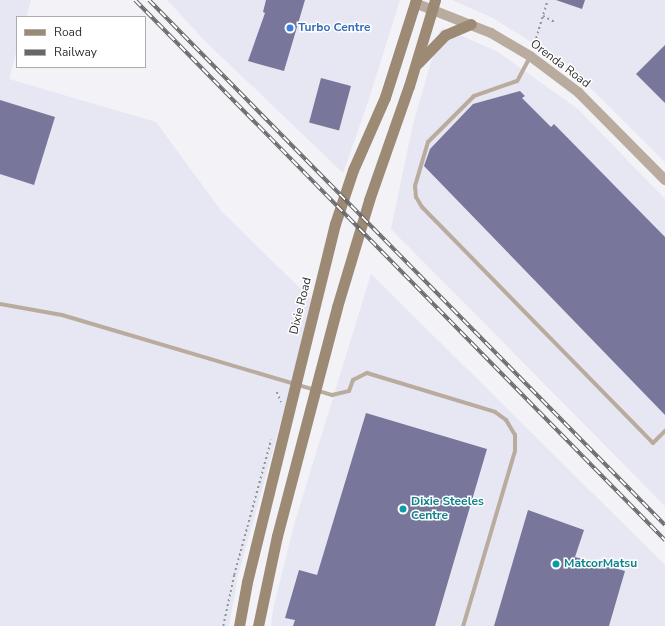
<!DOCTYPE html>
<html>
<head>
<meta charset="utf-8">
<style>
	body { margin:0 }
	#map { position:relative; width:665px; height:626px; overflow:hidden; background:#f2f2f7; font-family:"Nunito Sans",sans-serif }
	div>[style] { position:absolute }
	.built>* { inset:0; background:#e7e6f3 }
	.building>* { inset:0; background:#79769b; transform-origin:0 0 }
	.path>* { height:1.5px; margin-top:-0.75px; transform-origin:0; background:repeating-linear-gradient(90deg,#939396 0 2px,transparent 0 5px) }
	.service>* { height:4px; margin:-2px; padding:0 2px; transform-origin:2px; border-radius:2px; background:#b9ac9e }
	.tertiary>* { height:10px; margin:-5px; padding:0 5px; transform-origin:5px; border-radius:5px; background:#b9ac9e }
	.secondary>* { height:11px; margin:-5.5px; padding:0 5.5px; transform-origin:5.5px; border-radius:5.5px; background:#9c8a75 }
	.rail>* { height:4px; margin-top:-2px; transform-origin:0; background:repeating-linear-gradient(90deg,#fff 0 8px,#676769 0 16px); box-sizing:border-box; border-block:1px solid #676769 }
	.dots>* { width:11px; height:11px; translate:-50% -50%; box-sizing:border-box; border:2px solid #fff; border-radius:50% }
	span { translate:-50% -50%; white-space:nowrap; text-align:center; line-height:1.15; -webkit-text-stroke:3px #fff; paint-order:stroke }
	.shop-label { font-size:12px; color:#366cbe; font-weight:700 }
	.left { translate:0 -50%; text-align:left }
	.street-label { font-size:12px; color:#303032 }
	.culture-label { font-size:12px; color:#0d838f; font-weight:700 }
	.legend { position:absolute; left:16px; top:16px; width:130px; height:52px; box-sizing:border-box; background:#fff; border:1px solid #acacad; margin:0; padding:5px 7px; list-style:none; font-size:12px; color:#303032 }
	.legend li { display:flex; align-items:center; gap:8px; height:20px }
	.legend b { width:20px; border:1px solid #acacad }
</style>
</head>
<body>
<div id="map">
	<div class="built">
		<i style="clip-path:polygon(0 0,31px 0,26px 17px,17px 17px,17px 49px,9px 79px,156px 122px,222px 212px,314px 302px,238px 576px,229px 626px,0 626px)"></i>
		<i style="clip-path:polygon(167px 0,400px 0,368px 102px,343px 173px,205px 41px)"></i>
		<i style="clip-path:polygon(452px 0,665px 0,665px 162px,565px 63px,493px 18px)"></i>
		<i style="clip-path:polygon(444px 28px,498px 52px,578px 109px,665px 199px,665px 506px,391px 229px,413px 124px,440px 31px)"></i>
		<i style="clip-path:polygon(371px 274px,665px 565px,665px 626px,271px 626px,273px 609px,294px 525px)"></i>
	</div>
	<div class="building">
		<i style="clip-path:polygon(266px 0,305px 0,284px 71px,248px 61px,265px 13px,263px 12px)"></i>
		<i style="clip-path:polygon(556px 0,585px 0,582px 9px)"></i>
		<i style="clip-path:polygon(665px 45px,665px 103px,636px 74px)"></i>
		<i style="left:321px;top:78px;width:31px;height:46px;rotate:15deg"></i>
		<i style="clip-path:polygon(520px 91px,525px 96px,522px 98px,551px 127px,554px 124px,665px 237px,665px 415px,424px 166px,430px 149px,473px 104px)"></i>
		<i style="clip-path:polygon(0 100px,55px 117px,34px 185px,0 174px)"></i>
		<i style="clip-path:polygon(366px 413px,487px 449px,435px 626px,293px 626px,295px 620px,285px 618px,299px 570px,317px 575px)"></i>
		<i style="clip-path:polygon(528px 510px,584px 530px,575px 557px,625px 571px,609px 626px,494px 626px)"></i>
	</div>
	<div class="path">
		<i style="left:543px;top:16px;width:13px;rotate:27deg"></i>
		<i style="left:533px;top:48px;width:48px;rotate:-73.1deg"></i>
		<i style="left:277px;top:392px;width:11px;rotate:68deg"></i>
		<i style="left:223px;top:626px;width:52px;rotate:-77.8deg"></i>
		<i style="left:234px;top:575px;width:140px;rotate:-74.7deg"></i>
	</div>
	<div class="service">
		<i style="left:530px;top:57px;width:27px;rotate:118deg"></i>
		<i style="left:517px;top:81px;width:46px;rotate:160.8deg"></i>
		<i style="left:474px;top:96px;width:65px;rotate:135deg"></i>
		<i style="left:428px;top:142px;width:46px;rotate:106.5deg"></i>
		<i style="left:415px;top:186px;width:11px;rotate:85deg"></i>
		<i style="left:416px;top:197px;width:12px;rotate:59deg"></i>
		<i style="left:422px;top:207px;width:330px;rotate:45.6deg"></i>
		<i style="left:653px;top:443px;width:17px;rotate:-45deg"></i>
		<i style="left:0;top:304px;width:63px;rotate:10.1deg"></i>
		<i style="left:62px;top:315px;width:282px;rotate:16.5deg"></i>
		<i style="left:332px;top:395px;width:17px;rotate:-13deg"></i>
		<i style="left:349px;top:391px;width:12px;rotate:-70deg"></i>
		<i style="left:353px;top:380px;width:16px;rotate:-27deg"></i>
		<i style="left:367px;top:373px;width:134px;rotate:16.9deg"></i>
		<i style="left:495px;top:412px;width:14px;rotate:36deg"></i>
		<i style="left:506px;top:420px;width:17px;rotate:59deg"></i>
		<i style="left:515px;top:435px;width:16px;rotate:90deg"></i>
		<i style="left:515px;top:451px;width:183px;rotate:106.5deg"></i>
	</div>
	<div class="tertiary">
		<i style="left:415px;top:3px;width:82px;rotate:21.5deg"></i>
		<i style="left:491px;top:33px;width:45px;rotate:30.5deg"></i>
		<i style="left:530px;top:56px;width:60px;rotate:36.9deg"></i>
		<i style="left:578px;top:92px;width:124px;rotate:45.3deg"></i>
	</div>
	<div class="secondary">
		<i style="left:418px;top:63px;width:39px;rotate:-46deg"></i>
		<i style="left:445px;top:35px;width:28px;rotate:-23deg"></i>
		<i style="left:239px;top:626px;width:45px;rotate:-79.7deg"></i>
		<i style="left:247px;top:582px;width:369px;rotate:-76.2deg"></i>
		<i style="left:335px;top:224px;width:57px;rotate:-71.6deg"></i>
		<i style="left:353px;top:170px;width:80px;rotate:-66.3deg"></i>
		<i style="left:385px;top:97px;width:102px;rotate:-72.3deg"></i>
		<i style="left:258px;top:626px;width:92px;rotate:-78.1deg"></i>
		<i style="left:277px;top:536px;width:237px;rotate:-75.3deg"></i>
		<i style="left:337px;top:307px;width:112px;rotate:-73.3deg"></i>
		<i style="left:369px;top:200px;width:121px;rotate:-70.7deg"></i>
		<i style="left:409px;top:86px;width:90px;rotate:-73.2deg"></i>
	</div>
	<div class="rail">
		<i style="left:135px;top:0;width:757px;rotate:45.54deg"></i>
		<i style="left:149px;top:0;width:736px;rotate:45.5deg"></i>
	</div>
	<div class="dots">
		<i style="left:290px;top:28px;background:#3f7fe0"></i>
		<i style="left:403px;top:509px;background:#0f9aa8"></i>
		<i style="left:556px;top:564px;background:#0f9aa8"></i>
	</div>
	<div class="shop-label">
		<span class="left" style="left:298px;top:28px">Turbo Centre</span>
	</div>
	<div class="street-label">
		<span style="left:560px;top:64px;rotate:37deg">Orenda Road</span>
		<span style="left:301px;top:306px;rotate:-76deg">Dixie Road</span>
	</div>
	<div class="culture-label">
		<span class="left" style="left:411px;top:509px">Dixie Steeles<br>Centre</span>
		<span class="left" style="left:564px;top:564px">MatcorMatsu</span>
	</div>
	<ul class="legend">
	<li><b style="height:5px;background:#9c8a75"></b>Road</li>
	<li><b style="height:5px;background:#676769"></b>Railway</li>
	</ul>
</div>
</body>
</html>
